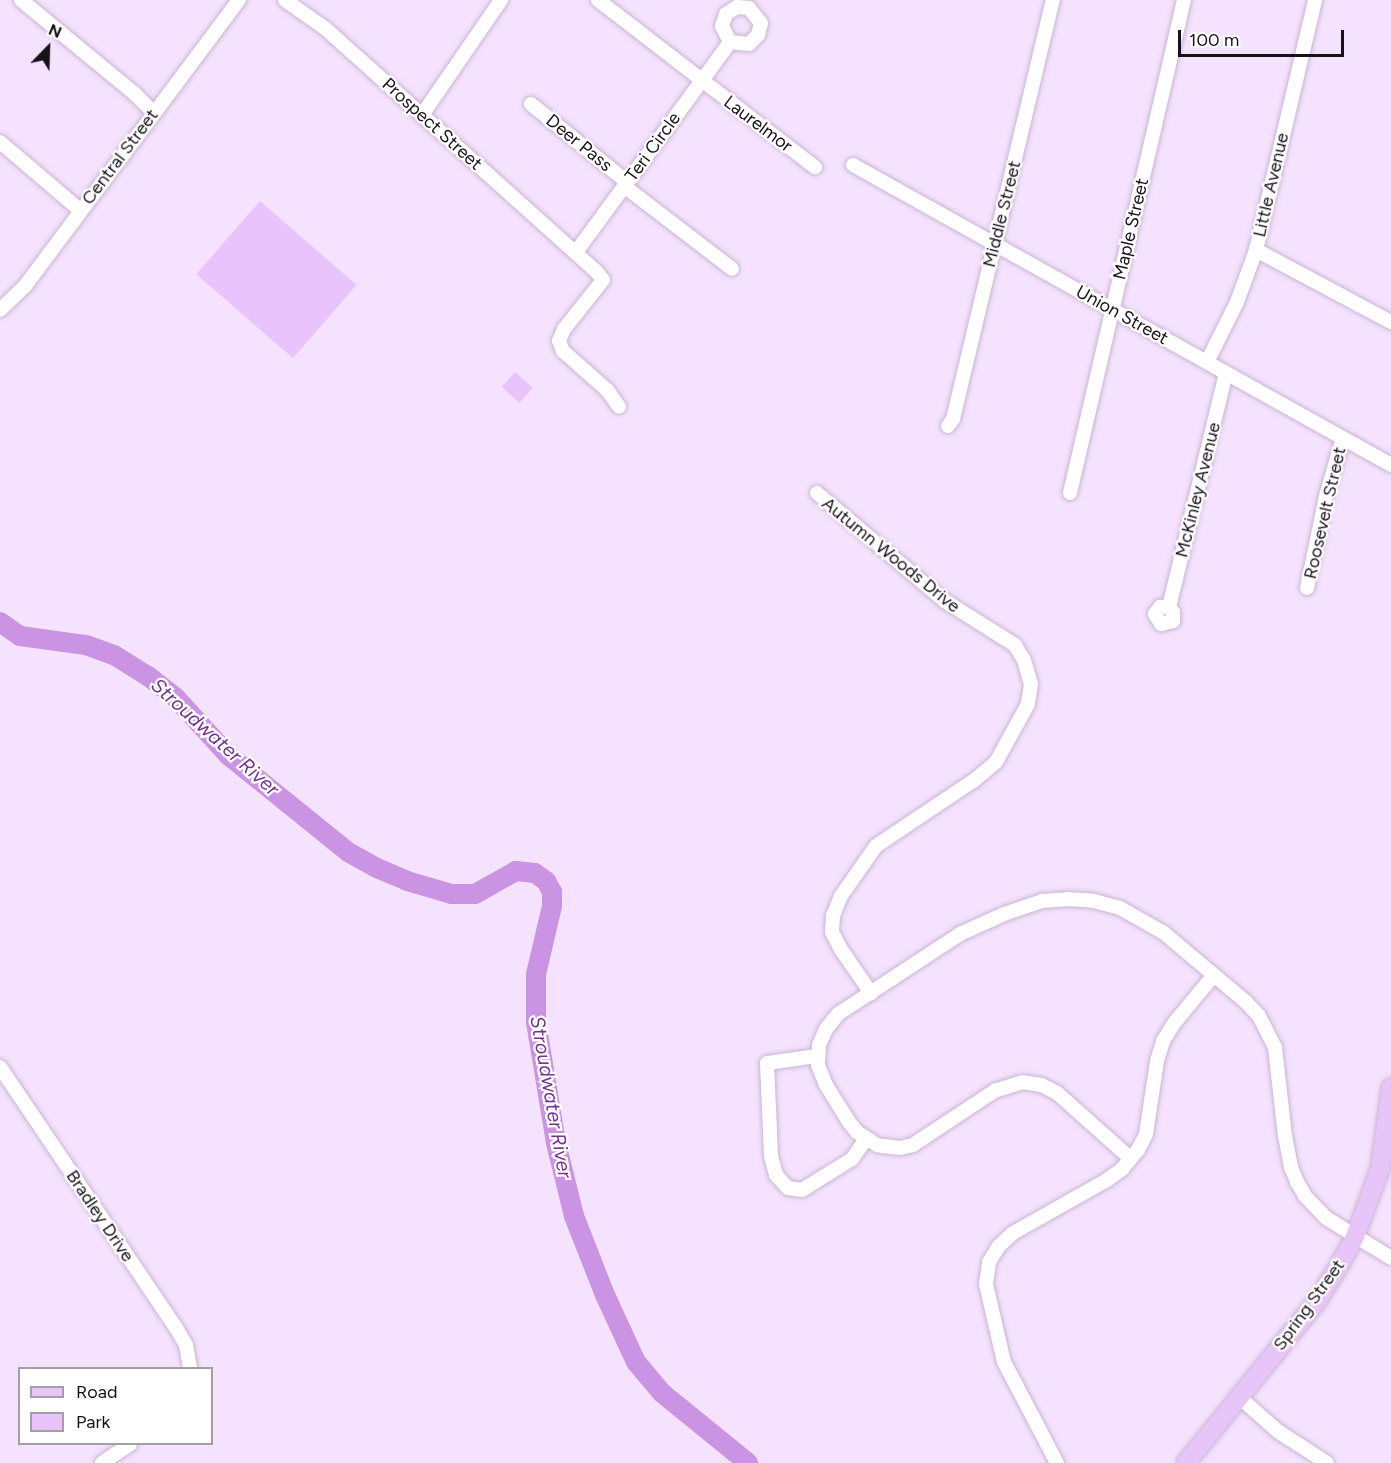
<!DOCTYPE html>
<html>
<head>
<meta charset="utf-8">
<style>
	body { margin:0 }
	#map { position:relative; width:1391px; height:1463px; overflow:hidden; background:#f5e2fe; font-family:Figtree,sans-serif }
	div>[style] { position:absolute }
	.green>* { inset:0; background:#e9c4fc; transform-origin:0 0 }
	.river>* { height:20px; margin:-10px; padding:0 10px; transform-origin:10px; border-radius:10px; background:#ca93e4 }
	.roads { filter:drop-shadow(0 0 2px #c9b6d2) drop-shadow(0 0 2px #c9b6d2) }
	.minor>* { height:14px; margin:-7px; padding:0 7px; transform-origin:7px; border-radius:7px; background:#fff }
	.major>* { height:18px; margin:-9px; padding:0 9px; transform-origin:9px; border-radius:9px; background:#e8c5f8 }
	span { translate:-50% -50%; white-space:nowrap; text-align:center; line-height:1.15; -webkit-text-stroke:4.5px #fff; paint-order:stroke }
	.street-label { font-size:18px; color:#17111a }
	.water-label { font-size:20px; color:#743190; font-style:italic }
	.legend { position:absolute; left:18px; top:1367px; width:195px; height:78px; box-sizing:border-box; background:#fff; border:2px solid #a2a0a3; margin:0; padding:8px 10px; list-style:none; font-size:18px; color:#17111a }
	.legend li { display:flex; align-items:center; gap:12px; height:30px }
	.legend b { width:30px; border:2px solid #a2a0a3 }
	.north { position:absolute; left:18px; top:18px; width:60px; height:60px; -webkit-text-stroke:4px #fff; paint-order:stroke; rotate:23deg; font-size:16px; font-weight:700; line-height:24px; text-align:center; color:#17111a }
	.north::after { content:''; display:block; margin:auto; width:21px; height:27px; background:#17111a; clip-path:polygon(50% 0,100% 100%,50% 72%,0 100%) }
	.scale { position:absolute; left:1178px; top:30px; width:166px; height:27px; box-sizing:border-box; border:3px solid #17111a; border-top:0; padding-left:8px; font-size:18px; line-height:21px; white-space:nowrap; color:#17111a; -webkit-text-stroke:4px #fff; paint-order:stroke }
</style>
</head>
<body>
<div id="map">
	<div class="green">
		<i style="left:260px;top:201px;width:128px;height:97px;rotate:41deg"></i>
		<i style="left:515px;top:372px;width:24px;height:20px;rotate:42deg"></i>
	</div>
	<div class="river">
		<i style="left:0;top:622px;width:24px;rotate:35deg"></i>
		<i style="left:20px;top:636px;width:67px;rotate:7.8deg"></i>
		<i style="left:86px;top:645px;width:30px;rotate:20deg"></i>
		<i style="left:114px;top:655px;width:40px;rotate:32deg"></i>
		<i style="left:148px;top:676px;width:36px;rotate:38deg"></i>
		<i style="left:176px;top:698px;width:77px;rotate:47.6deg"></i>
		<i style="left:228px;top:755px;width:154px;rotate:38.9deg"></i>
		<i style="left:348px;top:852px;width:33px;rotate:29deg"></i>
		<i style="left:377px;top:868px;width:33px;rotate:23deg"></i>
		<i style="left:407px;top:881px;width:47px;rotate:16.1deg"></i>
		<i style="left:452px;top:894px;width:23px"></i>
		<i style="left:475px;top:894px;width:47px;rotate:-29.3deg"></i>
		<i style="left:516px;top:871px;width:19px;rotate:6deg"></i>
		<i style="left:535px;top:873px;width:14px;rotate:36deg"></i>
		<i style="left:546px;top:881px;width:13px;rotate:61deg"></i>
		<i style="left:552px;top:892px;width:14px;rotate:90deg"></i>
		<i style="left:552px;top:906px;width:70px;rotate:103.2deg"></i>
		<i style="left:536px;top:974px;width:48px;rotate:90deg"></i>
		<i style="left:536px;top:1022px;width:123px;rotate:80.6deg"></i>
		<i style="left:556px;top:1143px;width:75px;rotate:76.1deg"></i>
		<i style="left:574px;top:1216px;width:85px;rotate:68.6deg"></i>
		<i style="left:605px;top:1295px;width:74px;rotate:65.2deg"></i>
		<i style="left:636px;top:1362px;width:40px;rotate:50deg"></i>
		<i style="left:662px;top:1393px;width:111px;rotate:39.1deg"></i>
	</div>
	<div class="roads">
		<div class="minor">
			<i style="left:21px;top:0;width:148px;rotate:39.5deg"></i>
			<i style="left:135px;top:94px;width:27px;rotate:45deg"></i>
			<i style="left:285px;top:0;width:50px;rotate:35.3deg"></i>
			<i style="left:326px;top:29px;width:39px;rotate:42deg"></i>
			<i style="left:355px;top:55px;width:324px;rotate:41.9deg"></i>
			<i style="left:596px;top:271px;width:11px;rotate:52deg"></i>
			<i style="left:603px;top:280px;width:63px;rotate:128.5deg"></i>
			<i style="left:564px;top:329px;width:13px;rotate:113deg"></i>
			<i style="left:559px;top:341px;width:11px;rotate:68deg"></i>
			<i style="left:563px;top:351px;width:60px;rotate:41.6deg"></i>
			<i style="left:608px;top:391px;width:19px;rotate:55deg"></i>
			<i style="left:598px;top:0;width:274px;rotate:37.6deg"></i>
			<i style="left:531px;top:104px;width:124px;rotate:39.1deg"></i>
			<i style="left:422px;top:115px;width:140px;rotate:-55.5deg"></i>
			<i style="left:0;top:142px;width:105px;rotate:40.4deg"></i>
			<i style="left:853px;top:165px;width:616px;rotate:29.14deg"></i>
			<i style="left:624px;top:186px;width:136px;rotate:37.5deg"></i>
			<i style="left:1256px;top:250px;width:153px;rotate:28.1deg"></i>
			<i style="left:576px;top:252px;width:260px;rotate:-53.7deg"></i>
			<i style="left:730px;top:42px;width:19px;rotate:6deg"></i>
			<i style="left:749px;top:44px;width:13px;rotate:-45deg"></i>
			<i style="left:758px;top:35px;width:12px;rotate:-76deg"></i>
			<i style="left:761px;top:23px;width:19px;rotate:-129deg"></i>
			<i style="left:749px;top:8px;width:12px;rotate:-175deg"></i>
			<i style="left:737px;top:7px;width:13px;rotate:148deg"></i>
			<i style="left:726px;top:14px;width:13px;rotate:108deg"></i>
			<i style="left:722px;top:26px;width:18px;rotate:63deg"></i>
			<i style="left:0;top:310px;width:35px;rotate:-44deg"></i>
			<i style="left:25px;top:286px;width:357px;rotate:-53.2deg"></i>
			<i style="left:1207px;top:362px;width:67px;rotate:-63.4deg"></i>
			<i style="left:1237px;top:302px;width:55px;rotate:-69.9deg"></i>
			<i style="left:1256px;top:250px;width:257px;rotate:-76.7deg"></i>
			<i style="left:948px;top:426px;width:9px;rotate:-54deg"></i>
			<i style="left:953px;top:419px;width:431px;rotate:-76.6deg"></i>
			<i style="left:817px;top:493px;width:167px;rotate:40.2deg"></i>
			<i style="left:945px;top:601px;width:83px;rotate:32.2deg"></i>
			<i style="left:1015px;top:645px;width:17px;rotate:59deg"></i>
			<i style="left:1024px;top:660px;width:25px;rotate:74deg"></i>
			<i style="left:1031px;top:684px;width:20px;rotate:99deg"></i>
			<i style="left:1028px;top:704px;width:66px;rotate:118.9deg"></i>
			<i style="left:996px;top:762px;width:30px;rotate:140deg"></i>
			<i style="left:973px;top:781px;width:117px;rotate:146.2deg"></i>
			<i style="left:876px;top:846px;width:61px;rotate:125deg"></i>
			<i style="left:841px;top:896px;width:22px;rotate:112deg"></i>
			<i style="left:833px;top:916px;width:16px;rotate:94deg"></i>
			<i style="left:832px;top:932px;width:18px;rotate:63deg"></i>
			<i style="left:840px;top:948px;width:55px;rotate:55.4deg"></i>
			<i style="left:1070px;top:493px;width:506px;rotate:-76.98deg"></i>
			<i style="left:1307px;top:588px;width:94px;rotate:-78.3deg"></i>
			<i style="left:1326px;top:496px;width:60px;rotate:-73.7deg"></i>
			<i style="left:1169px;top:607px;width:6px;rotate:51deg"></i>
			<i style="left:1173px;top:612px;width:9px;rotate:90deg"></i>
			<i style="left:1173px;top:621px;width:12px;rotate:166deg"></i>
			<i style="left:1161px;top:624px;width:12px;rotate:-121deg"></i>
			<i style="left:1155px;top:614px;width:9px;rotate:-54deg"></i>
			<i style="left:1160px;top:607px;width:9px"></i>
			<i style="left:1169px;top:607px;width:241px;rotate:-76.3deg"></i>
			<i style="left:817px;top:1056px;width:50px;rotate:172deg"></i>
			<i style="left:767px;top:1063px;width:93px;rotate:87.5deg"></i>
			<i style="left:771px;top:1156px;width:20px;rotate:75deg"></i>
			<i style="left:776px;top:1175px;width:18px;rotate:47deg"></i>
			<i style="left:788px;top:1188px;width:14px;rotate:8deg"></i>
			<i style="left:802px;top:1190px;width:59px;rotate:-31.8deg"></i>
			<i style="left:852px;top:1159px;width:24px;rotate:-55deg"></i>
			<i style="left:0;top:1067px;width:313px;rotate:56deg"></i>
			<i style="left:175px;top:1326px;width:22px;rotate:60deg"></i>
			<i style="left:186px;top:1345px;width:23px;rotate:80deg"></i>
			<i style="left:1130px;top:1158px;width:98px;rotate:-138.3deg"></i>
			<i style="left:1057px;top:1093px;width:18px;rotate:-153deg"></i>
			<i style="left:1041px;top:1085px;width:18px;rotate:-171deg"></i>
			<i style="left:1023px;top:1082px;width:28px;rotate:163deg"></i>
			<i style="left:996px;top:1090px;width:100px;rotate:146.5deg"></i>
			<i style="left:913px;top:1145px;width:13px;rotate:167deg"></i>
			<i style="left:900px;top:1148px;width:23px;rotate:-173deg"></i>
			<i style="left:877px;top:1145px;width:24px;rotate:-147deg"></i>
			<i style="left:857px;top:1132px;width:13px;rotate:-129deg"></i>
			<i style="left:849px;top:1122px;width:44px;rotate:-121.9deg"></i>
			<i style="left:826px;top:1085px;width:22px;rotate:-112deg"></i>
			<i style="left:818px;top:1065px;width:20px;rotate:-87deg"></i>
			<i style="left:819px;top:1045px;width:17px;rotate:-66deg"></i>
			<i style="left:826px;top:1029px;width:19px;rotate:-51deg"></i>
			<i style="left:838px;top:1014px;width:148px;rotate:-33.2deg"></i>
			<i style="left:962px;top:933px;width:46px;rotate:-24.3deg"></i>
			<i style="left:1004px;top:914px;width:40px;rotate:-18.9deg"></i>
			<i style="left:1042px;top:901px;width:26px;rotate:-4deg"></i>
			<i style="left:1068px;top:899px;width:26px;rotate:4deg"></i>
			<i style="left:1094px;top:901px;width:27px;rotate:15deg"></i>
			<i style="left:1120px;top:908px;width:51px;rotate:29.6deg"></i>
			<i style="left:1164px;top:933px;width:107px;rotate:40.1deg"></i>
			<i style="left:1246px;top:1002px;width:19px;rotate:47deg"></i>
			<i style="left:1259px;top:1016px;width:36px;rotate:63deg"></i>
			<i style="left:1275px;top:1048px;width:89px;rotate:83.5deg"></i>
			<i style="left:1285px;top:1136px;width:32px;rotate:79deg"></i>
			<i style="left:1291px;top:1167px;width:16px;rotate:68deg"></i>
			<i style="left:1297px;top:1182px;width:16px;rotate:60deg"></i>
			<i style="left:1305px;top:1196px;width:30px;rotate:46deg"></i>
			<i style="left:1326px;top:1218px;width:76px;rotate:31.6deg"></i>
			<i style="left:1239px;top:1397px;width:53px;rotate:41.2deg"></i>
			<i style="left:1279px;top:1432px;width:57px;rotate:32.9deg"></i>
			<i style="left:102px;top:1463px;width:34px;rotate:-34deg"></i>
			<i style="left:1057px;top:1463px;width:114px;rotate:-117.7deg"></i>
			<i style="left:1004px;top:1362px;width:80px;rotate:-103deg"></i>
			<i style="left:986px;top:1284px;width:22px;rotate:-82deg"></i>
			<i style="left:989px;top:1262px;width:19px;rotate:-58deg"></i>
			<i style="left:999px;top:1246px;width:19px;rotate:-43deg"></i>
			<i style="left:1013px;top:1233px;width:108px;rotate:-29.4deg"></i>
			<i style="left:1107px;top:1180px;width:19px;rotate:-36deg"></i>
			<i style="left:1122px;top:1169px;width:25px;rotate:-50deg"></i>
			<i style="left:1138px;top:1150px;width:18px;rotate:-63deg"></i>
			<i style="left:1146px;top:1134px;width:74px;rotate:-81.4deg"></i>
			<i style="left:1157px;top:1061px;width:21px;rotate:-73deg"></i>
			<i style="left:1163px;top:1041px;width:22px;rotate:-58deg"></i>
			<i style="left:1175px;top:1022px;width:61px;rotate:-50.3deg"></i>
		</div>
		<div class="major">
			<i style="left:1186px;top:1463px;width:208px;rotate:-51deg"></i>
			<i style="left:1317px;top:1301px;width:36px;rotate:-58deg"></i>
			<i style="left:1336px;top:1271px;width:39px;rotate:-61deg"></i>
			<i style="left:1355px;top:1237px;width:72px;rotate:-69.8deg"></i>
			<i style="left:1380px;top:1169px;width:82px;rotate:-82.3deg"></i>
		</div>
	</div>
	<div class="street-label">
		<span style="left:432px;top:124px;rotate:42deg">Prospect Street</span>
		<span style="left:758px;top:124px;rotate:37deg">Laurelmor</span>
		<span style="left:579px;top:143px;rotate:39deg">Deer Pass</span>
		<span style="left:653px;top:147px;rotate:-54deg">Teri Circle</span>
		<span style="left:120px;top:157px;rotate:-53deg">Central Street</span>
		<span style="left:1271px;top:185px;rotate:-77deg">Little Avenue</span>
		<span style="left:1002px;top:214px;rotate:-76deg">Middle Street</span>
		<span style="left:1131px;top:229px;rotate:-77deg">Maple Street</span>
		<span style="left:1122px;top:315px;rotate:29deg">Union Street</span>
		<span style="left:1198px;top:490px;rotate:-76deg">McKinley Avenue</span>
		<span style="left:1325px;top:513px;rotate:-77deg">Roosevelt Street</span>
		<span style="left:891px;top:555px;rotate:39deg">Autumn Woods Drive</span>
		<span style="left:100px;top:1216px;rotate:56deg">Bradley Drive</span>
		<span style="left:1309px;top:1305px;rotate:-54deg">Spring Street</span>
	</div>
	<div class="water-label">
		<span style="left:215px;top:737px;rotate:42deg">Stroudwater River</span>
		<span style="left:551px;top:1097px;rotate:80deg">Stroudwater River</span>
	</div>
	<ul class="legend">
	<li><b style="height:8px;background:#e8c5f8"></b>Road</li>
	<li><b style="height:16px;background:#e9c4fc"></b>Park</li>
	</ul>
	<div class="north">N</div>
	<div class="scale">100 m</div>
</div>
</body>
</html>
